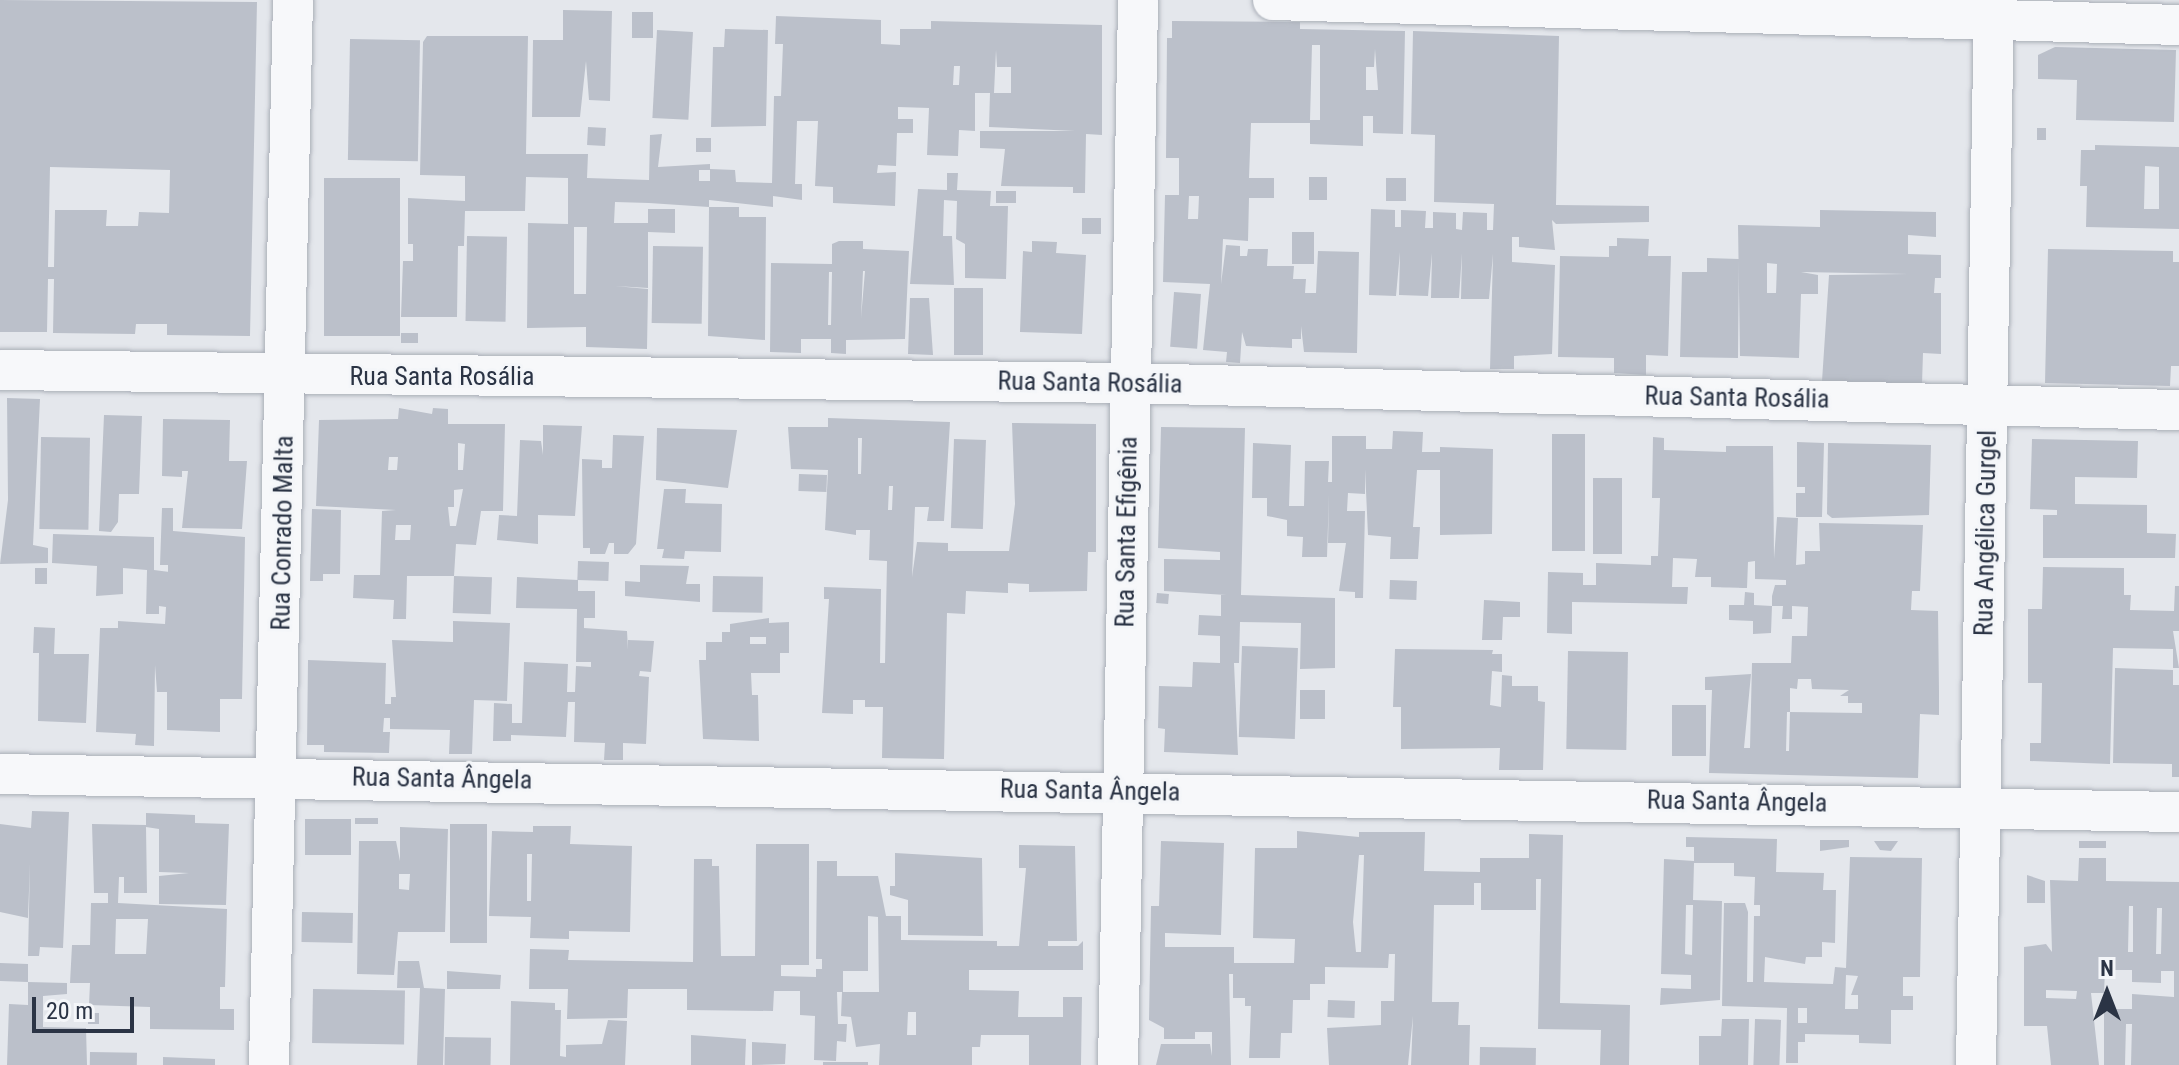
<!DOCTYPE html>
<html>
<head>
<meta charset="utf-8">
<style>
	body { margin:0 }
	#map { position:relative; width:2179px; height:1065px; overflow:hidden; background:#e4e7ec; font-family:"Roboto Condensed",sans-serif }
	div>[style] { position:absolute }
	.building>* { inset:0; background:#bbc0ca; transform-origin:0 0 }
	.roads { filter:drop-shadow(0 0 2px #a9aeb7) drop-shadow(0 0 2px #a9aeb7) }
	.minor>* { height:40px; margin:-20px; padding:0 20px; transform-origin:20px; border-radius:20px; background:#f7f8fa }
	span { translate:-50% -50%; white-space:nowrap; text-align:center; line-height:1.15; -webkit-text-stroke:6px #f4f6f9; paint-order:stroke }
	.street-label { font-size:26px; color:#2b3445 }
	.north { position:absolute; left:2067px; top:953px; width:80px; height:80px; -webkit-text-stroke:6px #f4f6f9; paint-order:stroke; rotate:0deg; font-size:22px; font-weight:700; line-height:32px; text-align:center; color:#2b3445 }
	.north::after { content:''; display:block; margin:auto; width:28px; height:36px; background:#2b3445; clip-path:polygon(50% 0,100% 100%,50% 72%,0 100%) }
	.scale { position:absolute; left:32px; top:997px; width:102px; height:36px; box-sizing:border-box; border:4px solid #2b3445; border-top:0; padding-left:10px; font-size:24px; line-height:28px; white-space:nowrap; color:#2b3445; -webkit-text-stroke:6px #f4f6f9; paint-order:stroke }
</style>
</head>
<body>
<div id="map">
	<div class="building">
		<i style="clip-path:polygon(evenodd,0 0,257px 2px,250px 336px,167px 335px,167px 324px,136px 324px,135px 334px,53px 333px,54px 279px,48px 279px,47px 332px,0 332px,0 0,50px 167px,170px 170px,169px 213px,139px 212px,138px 226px,106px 226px,107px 210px,55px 210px,54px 267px,48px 267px,50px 167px)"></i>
		<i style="clip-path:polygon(563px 10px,612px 11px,610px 101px,589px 100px,586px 61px,580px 117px,532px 117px,533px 40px,563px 40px)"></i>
		<i style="left:632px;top:12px;width:21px;height:26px"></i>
		<i style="clip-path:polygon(evenodd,776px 16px,881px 20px,881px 44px,900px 45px,900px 29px,931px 29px,931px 21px,1102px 25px,1102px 135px,1086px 134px,1085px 193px,1073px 193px,1073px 187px,1001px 186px,1005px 149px,980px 148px,980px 131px,1075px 131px,989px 127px,990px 93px,975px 93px,975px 131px,959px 130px,958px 156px,927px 155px,929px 108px,898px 107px,898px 119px,913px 119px,913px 133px,897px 133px,896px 166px,878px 165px,877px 173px,896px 172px,895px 206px,833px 203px,833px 187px,815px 186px,818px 121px,797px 121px,795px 184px,802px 184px,802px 200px,773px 196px,773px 207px,709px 200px,709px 207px,739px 207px,739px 217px,766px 217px,765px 340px,708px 336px,709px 207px,649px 203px,615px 202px,614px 223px,648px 223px,648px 209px,675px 209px,675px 233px,648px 232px,648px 288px,615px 286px,648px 289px,647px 349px,586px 347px,586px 327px,527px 328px,528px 223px,568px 224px,568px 178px,526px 177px,525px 211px,465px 211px,464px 246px,458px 246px,457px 317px,401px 317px,403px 261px,413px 261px,413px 244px,408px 244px,408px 198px,465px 201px,465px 176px,420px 175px,423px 42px,427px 36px,528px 36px,526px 154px,588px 154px,587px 178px,649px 180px,650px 135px,662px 134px,658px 167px,710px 164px,710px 169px,735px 170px,736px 182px,772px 183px,774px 96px,781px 96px,783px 44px,775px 44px,776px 16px,996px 50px,997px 67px,1011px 67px,1011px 93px,994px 93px,996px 50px,776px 16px,954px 66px,960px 66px,959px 85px,953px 85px,954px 66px,776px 16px,699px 170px,710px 170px,710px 181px,699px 181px,699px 170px,776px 16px,574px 227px,587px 227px,586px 294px,574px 294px,574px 227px)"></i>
		<i style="clip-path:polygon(evenodd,1172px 21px,1300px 22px,1300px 29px,1405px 31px,1403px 134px,1373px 133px,1373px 116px,1363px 116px,1363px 146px,1310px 144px,1310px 123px,1251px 123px,1249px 178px,1274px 178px,1274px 198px,1249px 198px,1248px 241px,1223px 239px,1221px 284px,1226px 245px,1240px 246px,1240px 256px,1247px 256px,1248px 249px,1268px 249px,1267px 266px,1294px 266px,1293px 279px,1306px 279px,1305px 293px,1316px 293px,1318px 251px,1359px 252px,1357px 353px,1304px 352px,1301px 326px,1301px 339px,1292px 339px,1292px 348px,1246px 346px,1242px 332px,1240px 363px,1226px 362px,1227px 352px,1203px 350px,1210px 284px,1163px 282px,1165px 195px,1179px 195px,1179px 158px,1166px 158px,1167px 38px,1172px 38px,1172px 21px,1312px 45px,1320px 45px,1320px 120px,1310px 120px,1312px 45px,1172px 21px,1375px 49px,1378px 90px,1366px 90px,1366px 67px,1374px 67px,1375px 49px,1172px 21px,1189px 196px,1199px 196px,1198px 219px,1188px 219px,1189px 196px)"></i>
		<i style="clip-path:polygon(725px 29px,768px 30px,766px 126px,711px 127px,713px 47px,724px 47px)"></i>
		<i style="left:657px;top:30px;width:36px;height:88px;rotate:3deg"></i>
		<i style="clip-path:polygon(1413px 31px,1559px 36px,1556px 205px,1649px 206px,1649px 222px,1556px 224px,1552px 220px,1555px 250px,1519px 247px,1519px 237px,1512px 237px,1512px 262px,1555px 265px,1552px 354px,1514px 356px,1514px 369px,1490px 369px,1493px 254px,1489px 299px,1461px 299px,1462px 253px,1459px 298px,1431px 298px,1432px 253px,1428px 296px,1399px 295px,1400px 252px,1396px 296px,1369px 295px,1371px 209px,1395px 210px,1395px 227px,1401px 227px,1401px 210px,1426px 211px,1425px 228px,1433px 228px,1433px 212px,1456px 213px,1456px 229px,1462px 230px,1463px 212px,1487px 213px,1487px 230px,1493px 230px,1494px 204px,1434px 202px,1435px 135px,1411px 134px)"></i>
		<i style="left:350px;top:39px;width:70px;height:121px;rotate:1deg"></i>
		<i style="clip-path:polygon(2055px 47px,2176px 50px,2174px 122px,2076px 120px,2077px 80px,2038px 79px,2038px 55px)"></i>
		<i style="left:588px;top:127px;width:18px;height:18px;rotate:3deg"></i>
		<i style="left:2037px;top:128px;width:9px;height:12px"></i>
		<i style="left:696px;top:138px;width:15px;height:14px"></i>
		<i style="clip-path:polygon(evenodd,2095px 145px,2179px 147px,2179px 229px,2086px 227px,2087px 186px,2080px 186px,2081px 150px,2095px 150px,2095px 145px,2145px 166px,2159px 167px,2159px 209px,2144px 209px,2145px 166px)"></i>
		<i style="clip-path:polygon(947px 173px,958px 173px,957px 190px,991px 191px,990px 206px,1008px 206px,1006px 279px,965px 278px,965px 244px,956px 239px,957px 201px,944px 200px,943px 236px,952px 236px,954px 285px,910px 284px,918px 189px,947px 190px)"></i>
		<i style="left:1309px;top:177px;width:18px;height:23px"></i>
		<i style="left:324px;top:178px;width:76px;height:158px"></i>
		<i style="left:1386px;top:178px;width:20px;height:23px"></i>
		<i style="left:996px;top:191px;width:20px;height:12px"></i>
		<i style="clip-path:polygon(evenodd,1820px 210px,1936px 212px,1936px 237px,1908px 235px,1908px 254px,1941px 255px,1941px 278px,1935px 278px,1934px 293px,1941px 293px,1941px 354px,1923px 353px,1922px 384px,1822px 381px,1829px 275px,1908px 274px,1801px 272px,1818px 275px,1818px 294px,1801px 294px,1799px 358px,1740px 356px,1738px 225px,1820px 227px,1820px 210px,1767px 263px,1777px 264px,1776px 293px,1767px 293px,1767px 263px)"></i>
		<i style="left:1082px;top:218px;width:19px;height:16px"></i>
		<i style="left:1292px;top:232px;width:22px;height:32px"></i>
		<i style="left:467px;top:236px;width:40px;height:85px;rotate:1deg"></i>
		<i style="clip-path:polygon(1617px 238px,1649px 239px,1648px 256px,1671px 256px,1668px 356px,1646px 355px,1646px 375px,1614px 373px,1614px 358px,1558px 357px,1560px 256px,1609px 257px,1609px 246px,1617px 246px)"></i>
		<i style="clip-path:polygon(evenodd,839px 241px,863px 241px,863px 249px,909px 251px,905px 339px,846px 340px,846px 354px,831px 353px,831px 339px,801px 339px,801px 353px,770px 352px,771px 263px,832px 264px,832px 244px,839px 241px,863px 271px,865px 271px,861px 318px,863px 271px,839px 241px,829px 272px,832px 272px,831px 325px,828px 325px,829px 272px)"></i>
		<i style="clip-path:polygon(1032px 241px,1057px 242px,1056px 253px,1086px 255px,1082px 334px,1020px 332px,1023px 251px,1032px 252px)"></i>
		<i style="left:653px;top:246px;width:50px;height:77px;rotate:1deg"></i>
		<i style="clip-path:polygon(2048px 249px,2173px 251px,2173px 262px,2179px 262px,2179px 366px,2171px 366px,2170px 386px,2045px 383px)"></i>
		<i style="clip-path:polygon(1707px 258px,1739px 259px,1738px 358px,1680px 357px,1682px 272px,1707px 272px)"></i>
		<i style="left:954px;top:288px;width:29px;height:67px"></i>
		<i style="left:1174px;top:292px;width:27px;height:55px;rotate:4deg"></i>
		<i style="clip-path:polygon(910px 298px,929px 298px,933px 355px,908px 354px)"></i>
		<i style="left:401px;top:333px;width:17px;height:10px"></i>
		<i style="clip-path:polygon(7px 398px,40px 399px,33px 545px,48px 548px,48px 563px,0 564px,8px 500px)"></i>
		<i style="clip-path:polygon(evenodd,399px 408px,432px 414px,433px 408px,448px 409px,448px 424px,505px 424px,503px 511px,481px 511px,476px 545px,456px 544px,454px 576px,407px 576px,406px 619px,393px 619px,394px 600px,353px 598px,354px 575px,380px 575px,382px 511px,396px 510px,316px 506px,319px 420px,398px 419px,399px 408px,458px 443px,465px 444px,463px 470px,458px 470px,458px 443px,399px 408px,389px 457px,398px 457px,397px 470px,388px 470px,389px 457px,399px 408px,463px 489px,456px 526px,450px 526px,448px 507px,454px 507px,454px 490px,463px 489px,399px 408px,396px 525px,411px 525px,410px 540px,395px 540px,396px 525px)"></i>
		<i style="clip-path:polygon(104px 415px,142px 416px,139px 494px,119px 494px,118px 522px,111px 532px,99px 531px)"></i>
		<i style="clip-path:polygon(evenodd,828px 418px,950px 422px,944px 521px,927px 521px,929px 507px,915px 507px,912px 577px,917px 542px,948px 543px,948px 551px,1009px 551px,1015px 504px,1012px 423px,1096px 424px,1096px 552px,1088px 552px,1087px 591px,1029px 592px,1029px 584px,1008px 583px,1008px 593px,966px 591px,965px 614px,947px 613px,944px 759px,882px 758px,883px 707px,865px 707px,865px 700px,853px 700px,853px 714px,822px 713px,829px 599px,824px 599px,824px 587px,881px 589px,880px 663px,885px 663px,887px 561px,869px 560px,870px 530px,856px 530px,856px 535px,825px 530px,828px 470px,791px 469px,788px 427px,828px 427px,828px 418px,858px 438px,862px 438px,861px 474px,858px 474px,858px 438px,828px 418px,889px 486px,893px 486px,892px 510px,888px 510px,889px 486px)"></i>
		<i style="clip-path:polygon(163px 419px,230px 420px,229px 461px,247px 461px,242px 529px,182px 528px,188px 471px,182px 471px,182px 477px,162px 476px)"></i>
		<i style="clip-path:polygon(543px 425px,582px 426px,575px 516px,538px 515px,538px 544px,497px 540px,499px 515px,517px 516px,520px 440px,541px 441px,543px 455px)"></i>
		<i style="clip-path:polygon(1161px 427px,1245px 428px,1241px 595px,1335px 598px,1335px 668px,1300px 669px,1301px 623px,1240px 622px,1239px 663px,1234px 663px,1238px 755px,1164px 752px,1165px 729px,1158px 728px,1159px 686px,1192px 687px,1193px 662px,1220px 663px,1220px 636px,1198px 635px,1199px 615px,1221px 616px,1221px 595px,1226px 595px,1164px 591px,1164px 559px,1220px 560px,1220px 552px,1158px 548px)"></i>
		<i style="clip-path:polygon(657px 428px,737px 430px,728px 488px,656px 480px)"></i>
		<i style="clip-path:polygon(1393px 431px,1423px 432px,1422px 452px,1440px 452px,1440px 447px,1493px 449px,1492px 534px,1440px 535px,1440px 470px,1417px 470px,1413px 527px,1420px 527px,1418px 559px,1390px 559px,1391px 537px,1368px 535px,1365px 469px,1365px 494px,1348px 493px,1347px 511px,1365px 511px,1363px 598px,1355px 598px,1355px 592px,1339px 591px,1346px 543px,1328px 543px,1329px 494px,1327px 557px,1302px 557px,1303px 537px,1287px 536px,1287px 520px,1267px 516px,1267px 498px,1252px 498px,1253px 443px,1291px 445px,1289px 506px,1304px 506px,1305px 461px,1329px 461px,1328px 482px,1332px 482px,1332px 436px,1366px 436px,1366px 449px,1392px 449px)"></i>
		<i style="left:1552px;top:434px;width:33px;height:117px"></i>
		<i style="clip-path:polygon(613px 435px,644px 436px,636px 544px,628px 554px,614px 554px,614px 543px,609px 543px,605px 554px,590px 554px,590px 548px,583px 548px,582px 459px,602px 460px,602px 468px,612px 468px)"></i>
		<i style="left:41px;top:437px;width:49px;height:92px;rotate:1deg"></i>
		<i style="clip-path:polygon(evenodd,1653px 437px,1664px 438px,1664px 450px,1726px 452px,1726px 446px,1773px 446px,1774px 559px,1777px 517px,1798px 518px,1796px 565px,1805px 564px,1805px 551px,1820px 551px,1819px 523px,1923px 525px,1920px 591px,1912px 591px,1911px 610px,1938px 611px,1939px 692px,1939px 715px,1920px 714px,1918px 778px,1709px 773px,1712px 690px,1705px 690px,1705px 677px,1751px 674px,1744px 748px,1750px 748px,1752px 663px,1791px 663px,1792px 636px,1807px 636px,1808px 607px,1792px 606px,1792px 619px,1782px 619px,1783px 606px,1772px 606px,1772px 596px,1775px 585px,1786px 585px,1786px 580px,1755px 579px,1755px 561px,1748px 562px,1747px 588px,1711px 587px,1711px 577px,1695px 577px,1697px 559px,1673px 558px,1672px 587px,1688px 587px,1687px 604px,1572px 602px,1572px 634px,1547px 633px,1548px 572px,1583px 573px,1583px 585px,1596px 585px,1596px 563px,1651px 565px,1651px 556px,1658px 556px,1660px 498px,1652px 498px,1653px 437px,1798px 679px,1811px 679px,1812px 689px,1849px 690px,1840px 696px,1848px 696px,1848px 703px,1862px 703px,1862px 713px,1790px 712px,1790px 688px,1797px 689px,1798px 679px,1653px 437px,1787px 712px,1790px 712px,1789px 751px,1786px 751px,1787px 712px)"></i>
		<i style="left:954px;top:439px;width:32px;height:89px;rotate:2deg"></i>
		<i style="clip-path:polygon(2032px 439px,2138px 441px,2137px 478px,2075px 477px,2075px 504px,2147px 505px,2147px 533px,2176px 534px,2175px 558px,2043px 558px,2043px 515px,2057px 515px,2057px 510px,2030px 509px)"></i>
		<i style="clip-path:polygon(1797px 442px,1824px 443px,1822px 517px,1796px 517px,1796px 493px,1805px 493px,1805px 487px,1797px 487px)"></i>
		<i style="clip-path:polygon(1828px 443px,1931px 445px,1929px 515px,1832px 518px,1827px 514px)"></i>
		<i style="left:799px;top:474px;width:28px;height:17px;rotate:2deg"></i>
		<i style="left:1593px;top:478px;width:29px;height:76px"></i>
		<i style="clip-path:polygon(664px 489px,686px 489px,685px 503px,722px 504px,721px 552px,685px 551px,684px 559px,662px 558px,664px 549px,657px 549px)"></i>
		<i style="clip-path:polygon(162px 508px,173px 508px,173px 531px,245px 537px,242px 699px,220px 699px,220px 732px,167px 730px,167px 692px,157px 692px,155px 665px,154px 746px,135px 745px,136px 734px,96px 732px,100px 628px,118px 628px,118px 621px,165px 624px,166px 607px,159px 606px,159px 614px,146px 614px,147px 570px,123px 568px,123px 594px,96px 596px,97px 566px,52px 563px,53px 534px,154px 537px,154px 570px,231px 580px,168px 572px,168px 565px,160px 565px)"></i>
		<i style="clip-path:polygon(312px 509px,341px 510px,340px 574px,323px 574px,323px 581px,310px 581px)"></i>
		<i style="left:578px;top:561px;width:31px;height:19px;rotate:2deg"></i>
		<i style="clip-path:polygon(640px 565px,689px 566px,686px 584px,700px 584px,700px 602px,625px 596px,625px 581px,640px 582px)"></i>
		<i style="clip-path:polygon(2043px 567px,2124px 568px,2124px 595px,2131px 595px,2130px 610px,2174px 611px,2175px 586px,2179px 586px,2179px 631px,2173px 631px,2179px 668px,2173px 668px,2173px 649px,2113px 648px,2110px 764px,2030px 761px,2030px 743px,2041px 743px,2042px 683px,2028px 683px,2028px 609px,2042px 609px)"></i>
		<i style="left:35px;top:568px;width:12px;height:16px"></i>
		<i style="left:454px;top:576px;width:38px;height:37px;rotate:2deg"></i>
		<i style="left:713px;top:576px;width:50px;height:36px;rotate:1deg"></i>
		<i style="clip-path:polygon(517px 577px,578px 580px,578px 591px,595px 591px,595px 618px,584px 618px,584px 628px,627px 631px,628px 650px,628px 640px,654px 641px,651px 672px,640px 671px,639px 676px,649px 677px,646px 744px,623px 743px,623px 760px,604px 760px,605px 743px,574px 742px,575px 702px,568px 702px,566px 737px,511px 735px,511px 741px,493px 741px,494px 703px,512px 704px,512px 723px,522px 723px,524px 662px,568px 664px,567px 692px,575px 692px,576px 666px,591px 667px,591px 662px,576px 662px,577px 609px,516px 608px)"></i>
		<i style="left:1390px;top:580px;width:27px;height:19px;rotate:2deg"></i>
		<i style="clip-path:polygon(1745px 592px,1754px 593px,1754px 605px,1772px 606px,1771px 633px,1753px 634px,1753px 621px,1729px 620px,1729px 605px,1744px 605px)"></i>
		<i style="left:1157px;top:593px;width:12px;height:10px;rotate:5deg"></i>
		<i style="clip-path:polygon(1484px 600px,1520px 602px,1520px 617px,1503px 617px,1502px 640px,1482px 640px)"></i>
		<i style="clip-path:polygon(evenodd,769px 618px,769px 623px,789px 622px,789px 653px,780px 653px,780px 673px,751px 673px,752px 695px,758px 695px,759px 741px,703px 739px,699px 660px,706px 660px,706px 642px,722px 642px,722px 632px,730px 632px,730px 624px,769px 618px,750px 637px,766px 637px,766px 644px,750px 644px,750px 637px)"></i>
		<i style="clip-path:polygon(453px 621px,510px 623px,507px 701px,474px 700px,472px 754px,449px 754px,450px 730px,390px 729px,390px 718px,384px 718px,383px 732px,390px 732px,389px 753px,324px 752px,324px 745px,307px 745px,308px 660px,386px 663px,385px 704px,391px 704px,391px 697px,396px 697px,392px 640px,453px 642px)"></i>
		<i style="clip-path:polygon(34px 627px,55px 628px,54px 654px,89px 654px,86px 723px,38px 721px,39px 653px,33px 653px)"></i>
		<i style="left:1242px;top:646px;width:56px;height:91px;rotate:2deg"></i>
		<i style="clip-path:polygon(1395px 649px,1493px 650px,1492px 654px,1502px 654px,1502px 672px,1492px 671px,1490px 705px,1501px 707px,1502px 675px,1512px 676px,1512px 686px,1538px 686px,1538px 701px,1545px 702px,1543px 770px,1499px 770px,1500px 748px,1401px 749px,1401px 707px,1393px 707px)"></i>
		<i style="left:1568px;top:651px;width:60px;height:98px;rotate:1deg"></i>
		<i style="clip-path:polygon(2115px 668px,2173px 670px,2173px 685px,2179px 685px,2179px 777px,2172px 777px,2172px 764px,2113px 763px)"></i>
		<i style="left:1300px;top:690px;width:25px;height:29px"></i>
		<i style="left:1672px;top:705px;width:34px;height:51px"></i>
		<i style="clip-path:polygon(32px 811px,69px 812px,63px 948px,40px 947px,39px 956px,28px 956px,30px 863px,28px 918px,0 912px,0 824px,31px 828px)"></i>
		<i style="clip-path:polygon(evenodd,146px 813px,195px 815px,195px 823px,229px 824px,226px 905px,159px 904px,159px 876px,189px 873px,159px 872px,159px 829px,146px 827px,147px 893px,124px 893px,124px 877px,119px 877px,118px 903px,227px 909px,225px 987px,220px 987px,220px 1009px,234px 1009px,234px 1030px,150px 1029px,150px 1007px,89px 1005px,90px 983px,70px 983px,72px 945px,90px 945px,91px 903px,108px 903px,108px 893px,94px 893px,92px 824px,146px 825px,146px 813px,116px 919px,148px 919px,146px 954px,115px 954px,116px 919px)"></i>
		<i style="left:355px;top:818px;width:23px;height:6px"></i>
		<i style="left:305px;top:819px;width:46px;height:36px"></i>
		<i style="left:450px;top:824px;width:37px;height:119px"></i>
		<i style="clip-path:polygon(evenodd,533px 826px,571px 826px,570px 844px,632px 846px,630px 932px,569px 931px,569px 939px,530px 938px,531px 917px,489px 916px,492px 831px,533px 832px,533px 826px,527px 854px,532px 854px,531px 901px,527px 901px,527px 854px)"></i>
		<i style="clip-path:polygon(evenodd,400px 827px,448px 829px,445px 932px,398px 932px,394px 975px,357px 974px,359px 841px,396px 841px,400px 861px,400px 827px,399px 874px,410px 874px,409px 890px,399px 889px,399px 874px)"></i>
		<i style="clip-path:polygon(evenodd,1297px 831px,1359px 837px,1359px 832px,1425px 832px,1424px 871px,1480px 872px,1480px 858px,1529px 858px,1529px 834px,1563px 835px,1560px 1003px,1630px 1005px,1629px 1065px,1600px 1065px,1601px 1030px,1538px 1029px,1541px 879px,1536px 879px,1536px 910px,1481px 910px,1481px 883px,1474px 883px,1474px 905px,1434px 905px,1432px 1002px,1459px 1002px,1458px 1025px,1470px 1025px,1469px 1065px,1411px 1065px,1413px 1016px,1408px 1065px,1329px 1065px,1327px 1028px,1381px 1025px,1381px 1001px,1394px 1001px,1395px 954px,1389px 954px,1388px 968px,1325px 967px,1325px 984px,1310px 984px,1310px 1000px,1293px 1000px,1292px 1033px,1281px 1033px,1280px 1058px,1249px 1058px,1251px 1006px,1245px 1006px,1245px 998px,1233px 998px,1233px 974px,1229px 974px,1231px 1065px,1156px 1065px,1161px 1044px,1210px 1044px,1212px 1056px,1212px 1032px,1195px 1032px,1195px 1039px,1164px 1039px,1164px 1028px,1149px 1020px,1151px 906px,1159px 906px,1161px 841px,1224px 843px,1221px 935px,1165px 933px,1165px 947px,1234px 947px,1234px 963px,1294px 963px,1295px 939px,1253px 938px,1255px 848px,1297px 848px,1297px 831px,1359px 855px,1364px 855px,1361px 952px,1356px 952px,1353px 922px,1359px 855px)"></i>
		<i style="clip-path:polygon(evenodd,1686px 837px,1777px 839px,1776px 872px,1824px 873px,1823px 890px,1836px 890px,1835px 943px,1822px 942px,1822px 957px,1806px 957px,1805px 964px,1765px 957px,1764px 982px,1833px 984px,1835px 967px,1846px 968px,1850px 857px,1922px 858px,1920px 977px,1903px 977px,1903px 996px,1913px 996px,1913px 1010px,1891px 1010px,1891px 1044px,1859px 1043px,1859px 1035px,1805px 1034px,1805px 1042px,1798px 1042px,1798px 1063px,1786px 1063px,1787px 1008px,1722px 1006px,1724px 903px,1745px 903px,1748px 912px,1747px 982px,1753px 982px,1754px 916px,1760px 916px,1760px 905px,1754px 905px,1755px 877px,1734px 876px,1734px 863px,1694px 863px,1693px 900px,1722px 901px,1720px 1000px,1660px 1005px,1661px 988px,1691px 989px,1691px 975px,1661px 974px,1664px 859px,1694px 861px,1694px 847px,1686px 847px,1686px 837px,1686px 905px,1693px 905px,1692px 955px,1685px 954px,1686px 905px,1686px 837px,1846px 975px,1858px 976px,1851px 995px,1858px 995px,1858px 1009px,1845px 1009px,1846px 975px,1686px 837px,1798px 1008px,1807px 1008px,1807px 1023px,1798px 1023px,1798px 1008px)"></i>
		<i style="clip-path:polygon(1820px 840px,1849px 840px,1849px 847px,1820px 851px)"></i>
		<i style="clip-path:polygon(1874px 841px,1898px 841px,1891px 851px,1880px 850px)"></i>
		<i style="left:2079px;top:841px;width:27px;height:7px"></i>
		<i style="clip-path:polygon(evenodd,756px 844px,809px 844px,809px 965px,781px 965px,781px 976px,816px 977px,816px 969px,822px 969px,822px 959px,816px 959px,817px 861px,837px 861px,837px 876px,878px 876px,886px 916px,901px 916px,901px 940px,997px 941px,997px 946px,1019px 946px,1026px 868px,1019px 868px,1019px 845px,1075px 846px,1077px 941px,1048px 941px,1048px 946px,1078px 946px,1083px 941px,1083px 970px,969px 970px,969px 990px,1019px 991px,1018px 1017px,1063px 1017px,1063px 997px,1082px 997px,1081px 1065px,1029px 1065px,1029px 1035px,981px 1035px,980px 1047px,972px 1047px,972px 1065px,879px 1065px,880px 1044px,856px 1047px,851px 1017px,841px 1016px,842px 992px,837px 992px,838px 1024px,847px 1024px,846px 1042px,837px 1041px,836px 1061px,814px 1060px,815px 1016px,800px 1015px,800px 991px,774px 991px,773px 1011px,687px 1010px,687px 989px,628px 989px,627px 1018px,567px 1019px,568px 989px,529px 989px,530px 949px,569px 950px,568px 960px,693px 962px,694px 859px,712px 859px,712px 866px,719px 866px,721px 956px,755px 956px,756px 844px,868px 916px,878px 917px,879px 992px,843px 992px,843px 971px,868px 971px,868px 916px,756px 844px,908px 1012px,916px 1012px,916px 1035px,907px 1035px,908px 1012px)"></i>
		<i style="clip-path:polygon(895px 853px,982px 858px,983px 936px,908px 935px,908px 900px,890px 895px,890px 886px,895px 886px)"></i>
		<i style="clip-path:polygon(evenodd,2079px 858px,2106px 858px,2106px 881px,2179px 882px,2179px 1065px,2131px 1065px,2132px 1024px,2126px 1024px,2125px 1065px,2104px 1065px,2104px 1009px,2132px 1009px,2132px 994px,2174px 997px,2174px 971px,2161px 971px,2161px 983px,2132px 982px,2132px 970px,2105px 970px,2104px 993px,2091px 993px,2099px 1065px,2051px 1065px,2047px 1026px,2024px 1026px,2024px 947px,2046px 944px,2052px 952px,2050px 880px,2078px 881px,2079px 858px,2129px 906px,2133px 906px,2133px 952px,2128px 952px,2129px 906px,2079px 858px,2157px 908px,2162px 908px,2161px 954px,2156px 954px,2157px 908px,2079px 858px,2046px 990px,2077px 991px,2076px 999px,2046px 998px,2046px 990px)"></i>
		<i style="clip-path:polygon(2027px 875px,2045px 881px,2045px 903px,2027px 903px)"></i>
		<i style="left:302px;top:912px;width:51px;height:30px;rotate:1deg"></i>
		<i style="clip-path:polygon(398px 961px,419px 961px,424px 988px,445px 989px,443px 1065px,417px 1065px,420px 988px,397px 988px)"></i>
		<i style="clip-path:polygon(0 963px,28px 964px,28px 982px,67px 983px,67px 994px,43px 996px,43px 1027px,86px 1028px,87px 1065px,7px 1065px,9px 1004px,28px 1005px,28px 982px,0 981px)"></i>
		<i style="clip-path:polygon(447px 971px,501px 975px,500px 989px,447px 989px)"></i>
		<i style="left:313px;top:989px;width:92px;height:54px;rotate:1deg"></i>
		<i style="left:1328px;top:1000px;width:27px;height:17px;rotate:2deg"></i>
		<i style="clip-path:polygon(511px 1001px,555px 1003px,555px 1010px,561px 1010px,560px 1056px,566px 1057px,566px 1045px,602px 1044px,608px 1020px,627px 1021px,625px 1065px,510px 1065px)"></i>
		<i style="left:88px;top:1013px;width:11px;height:11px"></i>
		<i style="clip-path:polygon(1722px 1019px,1749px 1019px,1748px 1065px,1699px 1065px,1699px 1036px,1721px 1036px)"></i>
		<i style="left:1755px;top:1019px;width:26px;height:46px;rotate:2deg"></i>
		<i style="clip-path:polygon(691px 1035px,746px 1039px,745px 1065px,691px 1065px)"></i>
		<i style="left:445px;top:1037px;width:46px;height:28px;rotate:1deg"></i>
		<i style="clip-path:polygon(752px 1042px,786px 1044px,785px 1064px,752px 1065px)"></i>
		<i style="left:1480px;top:1047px;width:56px;height:18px;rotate:1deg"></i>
		<i style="left:90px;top:1052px;width:47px;height:13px;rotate:1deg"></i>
		<i style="clip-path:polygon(163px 1057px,215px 1059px,215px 1065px,163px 1065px)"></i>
		<i style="left:823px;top:1062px;width:45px;height:3px"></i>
	</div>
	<div class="roads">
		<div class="minor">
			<i style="left:1273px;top:0;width:906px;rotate:1.58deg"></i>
			<i style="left:0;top:370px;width:1131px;rotate:0.66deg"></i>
			<i style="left:1131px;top:383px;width:1048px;rotate:1.48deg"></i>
			<i style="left:0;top:774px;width:2179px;rotate:1deg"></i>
			<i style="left:269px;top:1065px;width:1065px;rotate:-88.71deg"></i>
			<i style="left:1118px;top:1065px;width:1065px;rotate:-88.92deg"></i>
			<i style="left:1976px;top:1065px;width:1065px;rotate:-89.03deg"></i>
		</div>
	</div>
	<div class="street-label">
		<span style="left:442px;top:377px">Rua Santa Rosália</span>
		<span style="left:1090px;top:383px;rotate:1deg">Rua Santa Rosália</span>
		<span style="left:1737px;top:398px;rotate:1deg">Rua Santa Rosália</span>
		<span style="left:1127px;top:532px;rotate:-89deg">Rua Santa Efigênia</span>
		<span style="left:283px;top:533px;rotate:-89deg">Rua Conrado Malta</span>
		<span style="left:1986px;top:533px;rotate:-89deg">Rua Angélica Gurgel</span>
		<span style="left:442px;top:779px;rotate:1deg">Rua Santa Ângela</span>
		<span style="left:1090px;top:791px;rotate:1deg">Rua Santa Ângela</span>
		<span style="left:1737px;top:802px;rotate:1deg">Rua Santa Ângela</span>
	</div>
	<div class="north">N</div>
	<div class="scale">20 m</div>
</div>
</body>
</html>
